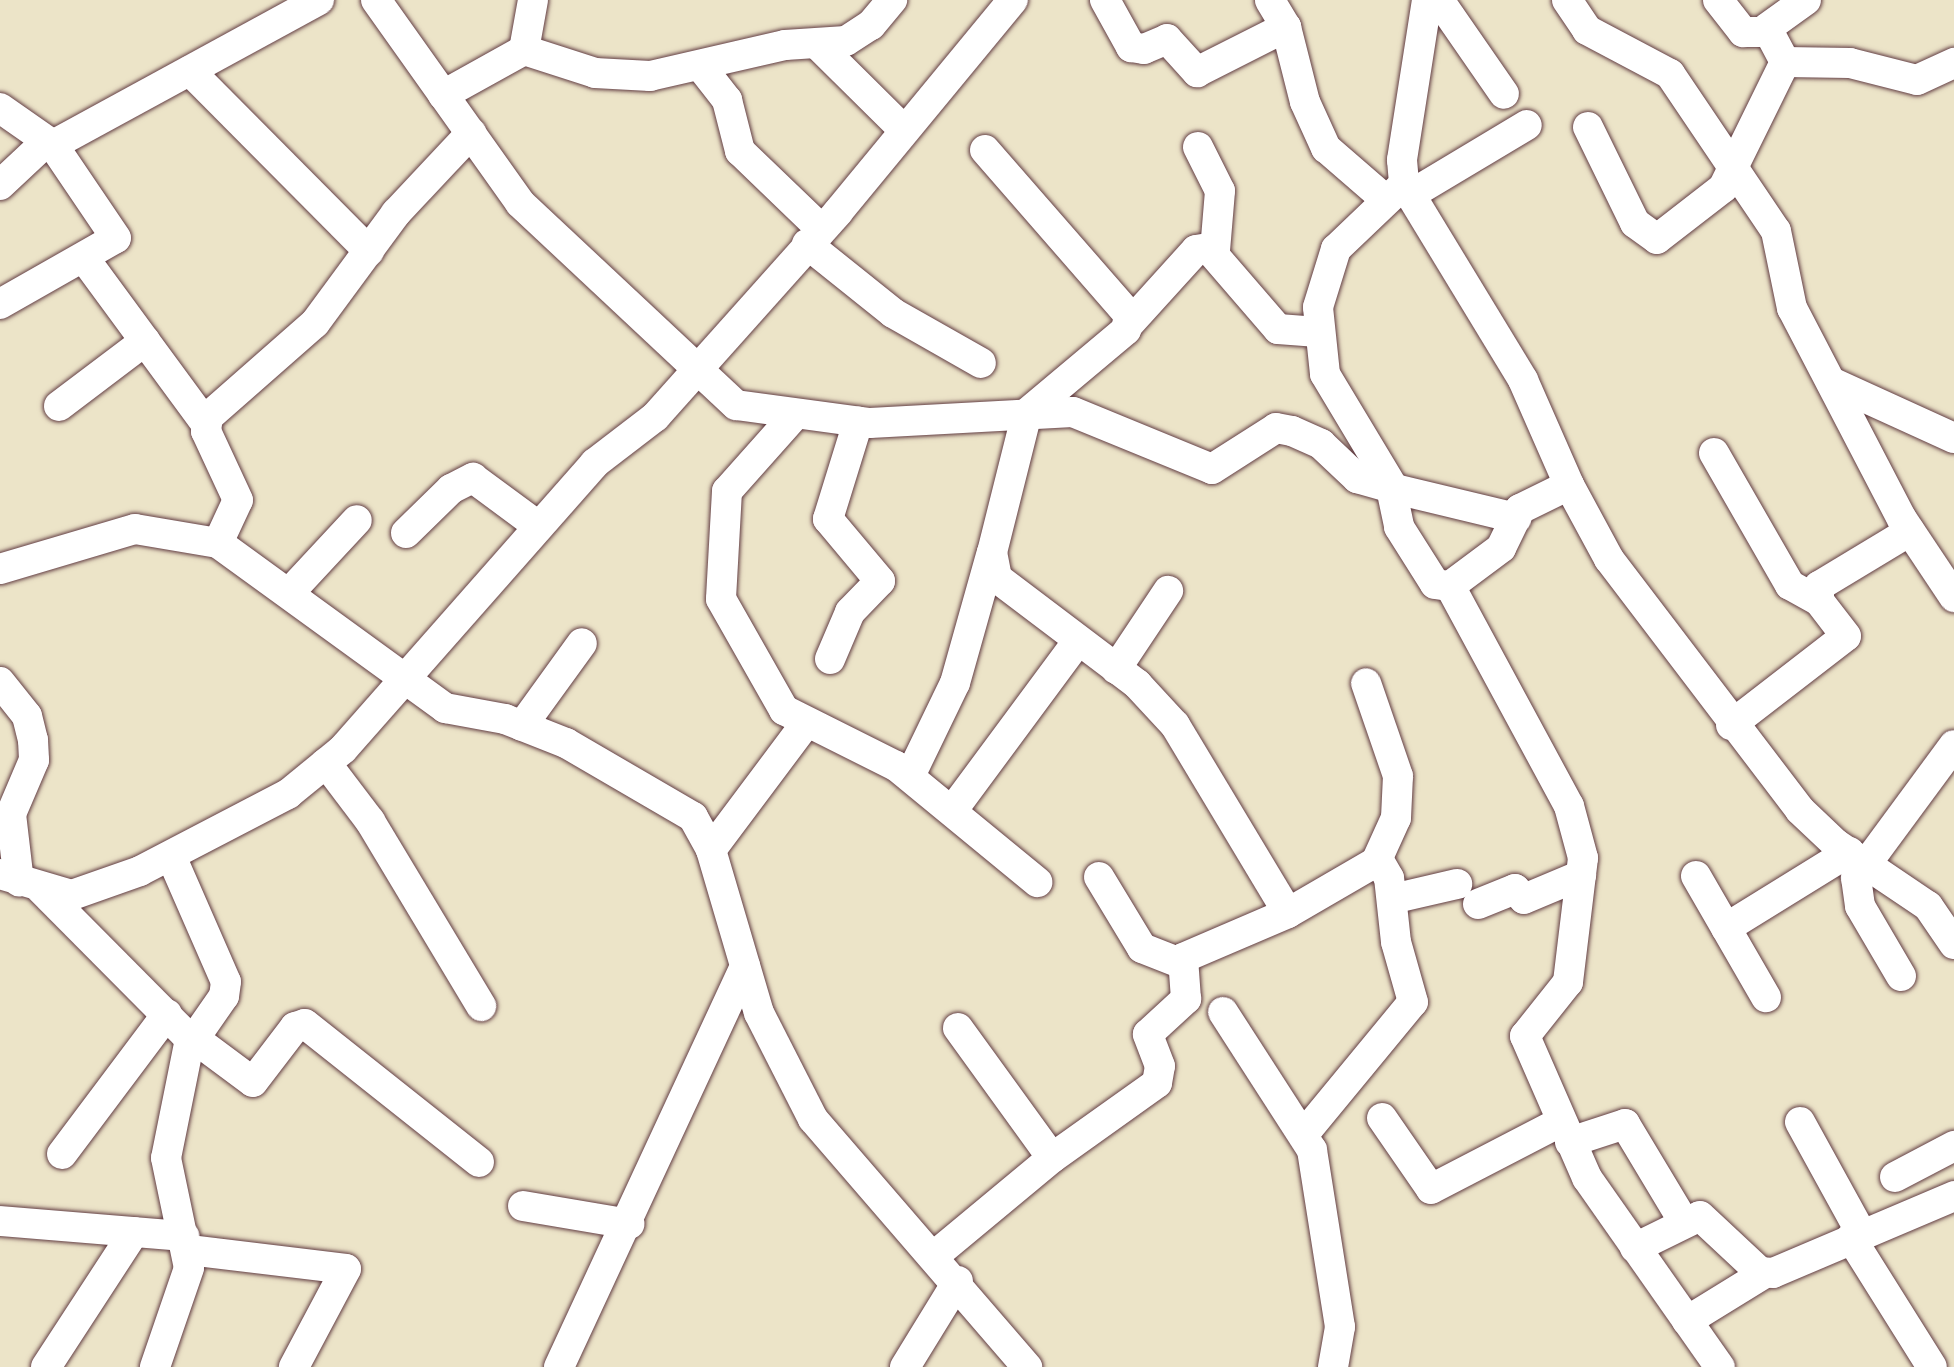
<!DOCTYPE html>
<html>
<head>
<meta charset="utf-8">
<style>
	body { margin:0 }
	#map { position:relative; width:1954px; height:1367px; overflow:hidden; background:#ece4c8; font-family:Pangolin,sans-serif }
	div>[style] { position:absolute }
	.roads { filter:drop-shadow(0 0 2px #623d43) drop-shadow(0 0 2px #623d43) }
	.minor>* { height:30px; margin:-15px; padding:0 15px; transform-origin:15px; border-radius:15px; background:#fff }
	span { translate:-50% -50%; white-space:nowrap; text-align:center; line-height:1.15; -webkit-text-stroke:8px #f6f6f2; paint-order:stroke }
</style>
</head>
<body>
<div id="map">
	<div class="roads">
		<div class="minor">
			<i style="left:376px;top:0;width:249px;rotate:54.6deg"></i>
			<i style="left:520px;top:203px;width:296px;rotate:43.1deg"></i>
			<i style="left:736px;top:405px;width:135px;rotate:7.7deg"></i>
			<i style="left:870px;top:423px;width:203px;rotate:-3.1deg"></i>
			<i style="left:1073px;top:412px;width:150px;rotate:22.3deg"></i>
			<i style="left:1212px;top:469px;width:76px;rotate:-32.6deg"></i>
			<i style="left:1276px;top:428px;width:16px;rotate:11deg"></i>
			<i style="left:1292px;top:431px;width:32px;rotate:24deg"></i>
			<i style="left:1321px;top:444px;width:50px;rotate:43.4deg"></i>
			<i style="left:1357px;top:478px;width:35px;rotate:16deg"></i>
			<i style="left:1391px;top:488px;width:40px;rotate:78deg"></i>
			<i style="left:1399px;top:527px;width:67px;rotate:57.7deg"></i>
			<i style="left:1435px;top:584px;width:15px;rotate:8deg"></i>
			<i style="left:1105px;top:0;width:54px;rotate:61deg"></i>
			<i style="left:1131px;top:47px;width:13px;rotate:9deg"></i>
			<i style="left:1144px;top:49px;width:25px;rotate:-23deg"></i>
			<i style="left:1167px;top:39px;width:45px;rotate:47.7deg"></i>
			<i style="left:1197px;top:72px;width:100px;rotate:-26.8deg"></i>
			<i style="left:1286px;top:27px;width:31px;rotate:-121deg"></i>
			<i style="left:1427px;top:0;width:162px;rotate:98.9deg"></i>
			<i style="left:1402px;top:160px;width:24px;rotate:85deg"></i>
			<i style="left:1404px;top:184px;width:229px;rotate:58.7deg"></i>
			<i style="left:1523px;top:380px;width:115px;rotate:66.3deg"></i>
			<i style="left:1569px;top:485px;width:55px;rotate:153.9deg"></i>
			<i style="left:1520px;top:509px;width:43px;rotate:116deg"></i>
			<i style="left:1501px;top:548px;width:64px;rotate:143.3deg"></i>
			<i style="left:1450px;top:586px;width:250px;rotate:61.6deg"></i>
			<i style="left:1569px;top:806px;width:54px;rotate:74.9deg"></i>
			<i style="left:1583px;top:858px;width:125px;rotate:96.9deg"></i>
			<i style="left:1568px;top:982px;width:69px;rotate:128.5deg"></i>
			<i style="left:1525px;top:1036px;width:155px;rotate:66.4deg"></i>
			<i style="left:1587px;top:1178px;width:231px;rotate:54.9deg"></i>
			<i style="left:1439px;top:0;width:114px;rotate:55.3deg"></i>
			<i style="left:1567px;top:0;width:36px;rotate:56deg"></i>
			<i style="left:1587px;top:30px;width:94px;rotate:27.9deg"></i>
			<i style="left:1670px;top:74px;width:189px;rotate:56deg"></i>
			<i style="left:1776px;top:231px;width:79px;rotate:78.3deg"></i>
			<i style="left:1792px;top:308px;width:238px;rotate:62.5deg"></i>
			<i style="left:1902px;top:519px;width:94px;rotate:56.3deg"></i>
			<i style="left:1718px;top:0;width:41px;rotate:52deg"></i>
			<i style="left:1743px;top:32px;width:24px"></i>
			<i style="left:1286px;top:27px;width:77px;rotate:75.8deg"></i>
			<i style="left:1305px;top:102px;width:51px;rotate:65.5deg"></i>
			<i style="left:1326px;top:148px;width:79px;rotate:40.9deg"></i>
			<i style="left:817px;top:44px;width:122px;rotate:44.7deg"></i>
			<i style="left:524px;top:50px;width:51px;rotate:-79.8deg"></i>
			<i style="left:1785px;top:62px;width:38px;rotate:-118deg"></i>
			<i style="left:1767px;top:28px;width:48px;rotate:-35.7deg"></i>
			<i style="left:702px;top:68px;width:41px;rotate:52deg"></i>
			<i style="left:727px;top:100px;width:53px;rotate:75.7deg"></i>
			<i style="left:740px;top:151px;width:112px;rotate:43.9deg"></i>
			<i style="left:190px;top:71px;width:254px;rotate:45.2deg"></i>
			<i style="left:443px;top:95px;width:93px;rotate:-29.1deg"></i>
			<i style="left:524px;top:50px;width:75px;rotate:17.9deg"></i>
			<i style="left:595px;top:73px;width:55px;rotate:3.1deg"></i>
			<i style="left:650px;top:76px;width:139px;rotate:-12.9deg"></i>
			<i style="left:785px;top:45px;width:61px;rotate:-3.8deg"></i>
			<i style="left:846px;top:41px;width:30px;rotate:-33deg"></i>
			<i style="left:871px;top:25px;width:33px;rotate:-50deg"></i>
			<i style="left:0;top:108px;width:65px;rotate:34.9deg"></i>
			<i style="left:1588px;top:127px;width:107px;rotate:63.9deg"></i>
			<i style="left:1635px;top:223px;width:27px;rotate:36deg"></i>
			<i style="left:1657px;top:239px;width:83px;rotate:-37.7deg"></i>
			<i style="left:1723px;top:188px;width:140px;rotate:-63.8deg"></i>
			<i style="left:1785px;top:62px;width:65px;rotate:0.9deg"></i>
			<i style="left:1850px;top:63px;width:69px;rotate:14.2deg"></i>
			<i style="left:1917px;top:80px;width:41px;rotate:-24.7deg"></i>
			<i style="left:1198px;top:147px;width:49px;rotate:63.4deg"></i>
			<i style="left:1220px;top:191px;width:59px;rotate:94.8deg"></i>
			<i style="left:985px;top:150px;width:219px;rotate:48.9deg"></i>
			<i style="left:1129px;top:315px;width:15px;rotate:101deg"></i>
			<i style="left:1126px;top:330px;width:137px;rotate:140deg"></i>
			<i style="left:0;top:185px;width:64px;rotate:-43.1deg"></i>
			<i style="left:1410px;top:195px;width:136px;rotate:-30.9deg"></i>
			<i style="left:807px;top:244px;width:110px;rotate:38.7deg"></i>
			<i style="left:893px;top:313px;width:101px;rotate:29.6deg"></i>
			<i style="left:84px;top:258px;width:205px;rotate:53.7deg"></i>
			<i style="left:0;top:304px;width:133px;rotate:-29.6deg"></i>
			<i style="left:116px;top:238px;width:112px;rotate:-124.1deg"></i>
			<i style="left:53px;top:145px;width:303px;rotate:-28.6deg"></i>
			<i style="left:1129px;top:324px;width:100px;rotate:-47.8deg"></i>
			<i style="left:1196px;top:250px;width:12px;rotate:-9deg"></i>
			<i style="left:1208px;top:248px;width:107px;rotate:49.2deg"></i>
			<i style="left:1278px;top:329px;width:40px;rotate:4.3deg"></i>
			<i style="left:1831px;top:382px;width:135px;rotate:24.5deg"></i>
			<i style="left:59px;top:406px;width:108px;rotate:-37.1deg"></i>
			<i style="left:793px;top:417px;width:99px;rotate:131.7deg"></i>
			<i style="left:727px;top:491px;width:108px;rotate:93.2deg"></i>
			<i style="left:721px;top:599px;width:128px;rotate:60.4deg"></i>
			<i style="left:784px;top:710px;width:125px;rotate:26.6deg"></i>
			<i style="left:896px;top:766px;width:183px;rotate:39.4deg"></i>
			<i style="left:1026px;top:417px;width:139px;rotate:104.1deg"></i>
			<i style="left:992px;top:552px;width:26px;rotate:79deg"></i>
			<i style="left:997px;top:578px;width:176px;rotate:37.1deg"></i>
			<i style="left:1137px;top:684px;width:56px;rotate:47.2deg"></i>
			<i style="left:1175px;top:725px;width:219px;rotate:59deg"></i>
			<i style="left:1714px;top:453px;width:152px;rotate:60.1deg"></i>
			<i style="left:1790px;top:585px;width:33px;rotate:29deg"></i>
			<i style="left:1569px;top:485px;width:84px;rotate:61.6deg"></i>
			<i style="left:1609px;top:559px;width:315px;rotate:52.7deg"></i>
			<i style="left:1800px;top:810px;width:50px;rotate:43.4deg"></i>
			<i style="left:1836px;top:844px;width:111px;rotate:34deg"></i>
			<i style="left:1928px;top:906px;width:46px;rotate:55.6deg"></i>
			<i style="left:1391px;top:488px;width:129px;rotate:13.5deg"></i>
			<i style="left:1394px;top:489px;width:134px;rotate:-121deg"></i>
			<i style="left:1325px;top:374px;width:67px;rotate:-96deg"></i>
			<i style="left:1318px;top:307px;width:61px;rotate:-72.8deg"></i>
			<i style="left:1336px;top:249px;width:94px;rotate:-43.7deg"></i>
			<i style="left:406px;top:533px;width:63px;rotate:-44.4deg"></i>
			<i style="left:451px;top:489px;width:25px;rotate:-27deg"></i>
			<i style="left:473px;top:478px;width:81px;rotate:36.4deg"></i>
			<i style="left:218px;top:543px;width:47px;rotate:-65.1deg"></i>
			<i style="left:238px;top:500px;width:76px;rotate:-114.9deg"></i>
			<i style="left:206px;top:431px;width:14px;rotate:-82deg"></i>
			<i style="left:208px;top:417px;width:142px;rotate:-41.3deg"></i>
			<i style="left:315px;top:323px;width:137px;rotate:-53.6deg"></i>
			<i style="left:396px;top:213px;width:110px;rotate:-46.8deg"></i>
			<i style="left:0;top:569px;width:141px;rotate:-16.5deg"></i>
			<i style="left:135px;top:529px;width:84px;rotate:9.6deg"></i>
			<i style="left:218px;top:543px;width:281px;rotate:36deg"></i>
			<i style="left:445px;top:708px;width:61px;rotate:10.4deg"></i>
			<i style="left:505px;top:719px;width:66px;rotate:21.5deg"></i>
			<i style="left:566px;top:743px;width:147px;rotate:30.2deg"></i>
			<i style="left:693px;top:817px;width:38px;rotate:61deg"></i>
			<i style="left:711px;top:850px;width:170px;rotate:73.6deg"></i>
			<i style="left:759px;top:1013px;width:119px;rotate:63deg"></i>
			<i style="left:813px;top:1119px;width:328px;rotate:49.2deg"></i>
			<i style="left:290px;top:592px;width:98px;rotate:-47.1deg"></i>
			<i style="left:830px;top:659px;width:51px;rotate:-66.9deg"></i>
			<i style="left:850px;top:612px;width:43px;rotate:-45.9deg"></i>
			<i style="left:880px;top:581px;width:81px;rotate:-130deg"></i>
			<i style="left:828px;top:519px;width:102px;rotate:-72.8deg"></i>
			<i style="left:1116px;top:669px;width:94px;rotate:-56.3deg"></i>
			<i style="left:0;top:682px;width:43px;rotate:51.5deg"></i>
			<i style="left:27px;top:716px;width:25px;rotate:76deg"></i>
			<i style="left:33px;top:740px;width:20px;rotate:87deg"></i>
			<i style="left:34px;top:760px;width:59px;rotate:113.1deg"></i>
			<i style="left:11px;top:814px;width:68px;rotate:83.3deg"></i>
			<i style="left:1731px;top:725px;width:145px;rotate:-37.7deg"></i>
			<i style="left:1846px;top:636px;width:44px;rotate:-127.6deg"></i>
			<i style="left:1819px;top:601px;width:15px;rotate:-90deg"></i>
			<i style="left:1819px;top:586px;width:106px;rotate:-31.1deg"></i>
			<i style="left:522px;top:726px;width:102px;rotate:-54.1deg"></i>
			<i style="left:326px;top:763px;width:73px;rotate:52.8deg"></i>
			<i style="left:370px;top:821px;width:216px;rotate:59deg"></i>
			<i style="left:910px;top:776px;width:103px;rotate:-64.2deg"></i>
			<i style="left:955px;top:683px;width:133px;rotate:-74.3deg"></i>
			<i style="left:952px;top:811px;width:212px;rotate:-53.5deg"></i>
			<i style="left:711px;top:850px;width:159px;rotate:-53.2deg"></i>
			<i style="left:171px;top:856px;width:137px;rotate:66.4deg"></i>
			<i style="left:226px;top:982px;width:14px;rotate:98deg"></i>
			<i style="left:224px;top:996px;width:60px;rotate:124.8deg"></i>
			<i style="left:0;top:874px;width:75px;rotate:16.3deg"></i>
			<i style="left:72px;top:895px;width:72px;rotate:-19.4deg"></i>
			<i style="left:140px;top:871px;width:167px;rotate:-27.5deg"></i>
			<i style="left:288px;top:794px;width:71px;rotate:-39.3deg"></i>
			<i style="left:343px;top:749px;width:381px;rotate:-48.6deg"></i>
			<i style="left:595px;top:463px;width:76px;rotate:-37.5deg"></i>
			<i style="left:655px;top:417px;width:275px;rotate:-48.2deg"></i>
			<i style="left:838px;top:212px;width:275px;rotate:-50.5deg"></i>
			<i style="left:1696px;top:876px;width:140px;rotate:60deg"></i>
			<i style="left:1099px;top:877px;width:83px;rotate:58.8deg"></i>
			<i style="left:1142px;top:948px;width:41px;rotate:21.5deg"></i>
			<i style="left:41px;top:889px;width:211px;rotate:45.2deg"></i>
			<i style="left:190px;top:1039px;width:121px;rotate:101.4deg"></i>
			<i style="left:166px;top:1158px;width:112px;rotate:78.2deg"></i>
			<i style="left:189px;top:1268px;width:105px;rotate:109deg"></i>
			<i style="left:1392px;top:899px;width:67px;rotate:-13deg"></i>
			<i style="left:1478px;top:904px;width:40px;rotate:-22deg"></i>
			<i style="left:1515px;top:889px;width:13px;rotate:48deg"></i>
			<i style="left:1524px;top:899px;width:62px;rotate:-22.8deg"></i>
			<i style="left:1726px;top:928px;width:145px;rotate:-31.7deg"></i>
			<i style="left:1901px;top:976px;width:81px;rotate:-120.4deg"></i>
			<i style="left:1860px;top:906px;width:28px;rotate:-98deg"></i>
			<i style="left:1856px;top:878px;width:165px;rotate:-53.6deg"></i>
			<i style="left:1223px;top:1012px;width:164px;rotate:57.2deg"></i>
			<i style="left:1312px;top:1150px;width:179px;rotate:81deg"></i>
			<i style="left:1340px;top:1327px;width:41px;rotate:99.9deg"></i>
			<i style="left:958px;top:1028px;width:160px;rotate:54.1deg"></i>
			<i style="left:195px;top:1039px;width:72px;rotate:36.6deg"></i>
			<i style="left:253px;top:1082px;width:69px;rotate:-52.6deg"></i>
			<i style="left:295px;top:1027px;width:10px;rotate:-17deg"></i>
			<i style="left:305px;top:1024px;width:222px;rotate:38.4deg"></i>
			<i style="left:1382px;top:1118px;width:86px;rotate:55.4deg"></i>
			<i style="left:1431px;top:1189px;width:145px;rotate:-27.4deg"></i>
			<i style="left:1800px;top:1122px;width:127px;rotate:61.2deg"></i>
			<i style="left:1304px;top:1134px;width:171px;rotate:-50.5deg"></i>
			<i style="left:1413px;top:1002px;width:62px;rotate:-105.8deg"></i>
			<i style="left:1396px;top:942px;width:64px;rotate:-96.2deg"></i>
			<i style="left:1389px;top:878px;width:22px;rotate:-120deg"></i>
			<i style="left:1570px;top:1142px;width:58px;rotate:-18.1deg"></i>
			<i style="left:1625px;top:1124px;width:114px;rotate:59deg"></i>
			<i style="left:62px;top:1154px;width:175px;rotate:-53.1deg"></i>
			<i style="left:1895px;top:1177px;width:67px;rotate:-27.7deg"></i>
			<i style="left:523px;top:1206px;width:108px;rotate:9.6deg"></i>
			<i style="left:0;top:1221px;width:185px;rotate:4.7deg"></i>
			<i style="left:1851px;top:1238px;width:152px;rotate:57.9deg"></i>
			<i style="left:1635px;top:1248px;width:72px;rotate:-26.2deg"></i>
			<i style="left:1700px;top:1216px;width:82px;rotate:43deg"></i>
			<i style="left:1760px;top:1272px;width:13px;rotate:4deg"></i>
			<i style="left:1773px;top:1273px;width:197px;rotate:-23deg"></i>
			<i style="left:189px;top:1250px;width:158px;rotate:6.9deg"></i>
			<i style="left:346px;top:1269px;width:111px;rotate:118deg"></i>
			<i style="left:934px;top:1256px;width:153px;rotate:-39.7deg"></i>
			<i style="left:1052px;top:1158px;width:129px;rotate:-35.5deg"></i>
			<i style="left:1157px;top:1083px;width:17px;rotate:-80deg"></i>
			<i style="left:1160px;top:1066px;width:34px;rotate:-111deg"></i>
			<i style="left:1148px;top:1034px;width:52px;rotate:-42.6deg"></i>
			<i style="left:1186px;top:999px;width:41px;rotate:-94.2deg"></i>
			<i style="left:1183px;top:958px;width:114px;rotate:-23.2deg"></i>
			<i style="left:1288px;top:913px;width:102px;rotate:-30.1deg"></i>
			<i style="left:1376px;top:862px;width:48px;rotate:-65.6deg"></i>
			<i style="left:1396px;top:818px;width:42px;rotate:-87.3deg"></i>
			<i style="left:1398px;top:776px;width:98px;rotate:-109deg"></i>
			<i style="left:1687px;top:1321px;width:92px;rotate:-31.6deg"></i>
			<i style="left:46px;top:1367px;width:161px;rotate:-56.9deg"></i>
			<i style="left:559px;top:1367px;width:442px;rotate:-65.1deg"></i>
			<i style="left:905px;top:1367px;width:101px;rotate:-58.4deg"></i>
		</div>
	</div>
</div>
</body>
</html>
